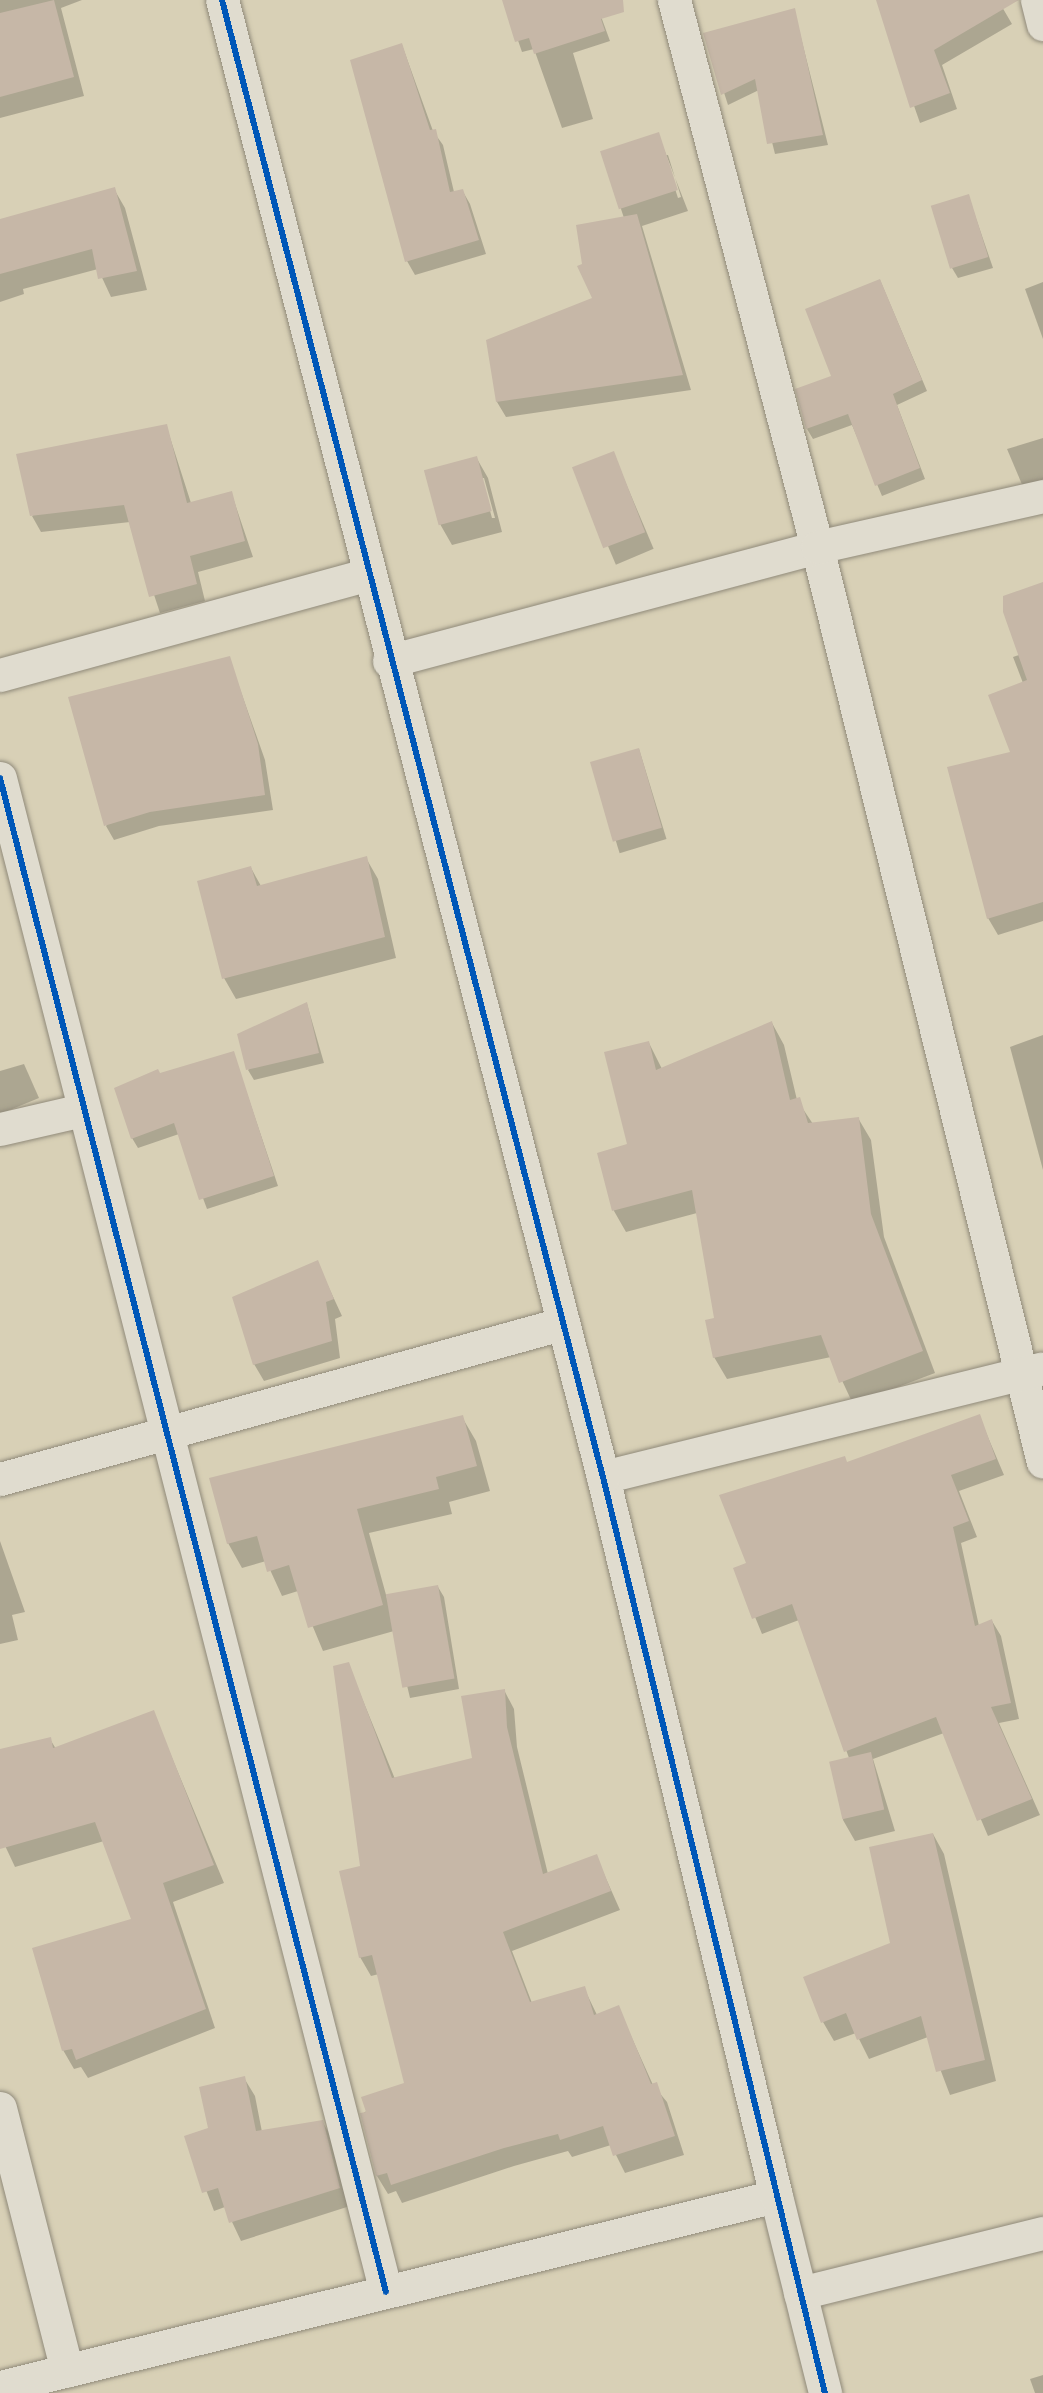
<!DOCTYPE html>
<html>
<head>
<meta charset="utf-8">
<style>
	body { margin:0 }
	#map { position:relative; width:1043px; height:2393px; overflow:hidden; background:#d8d0b6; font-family:"Gentium Book Plus",serif }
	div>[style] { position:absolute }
	.shadow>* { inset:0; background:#0003; transform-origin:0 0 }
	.building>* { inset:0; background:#c6b7a7; transform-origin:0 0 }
	.roads { filter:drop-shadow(0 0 2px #908a7a) drop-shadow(0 0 2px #908a7a) }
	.street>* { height:33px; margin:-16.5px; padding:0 16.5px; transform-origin:16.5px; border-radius:16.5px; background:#e0dccf }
	.secondary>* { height:33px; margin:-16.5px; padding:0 16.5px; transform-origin:16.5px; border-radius:16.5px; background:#e0dccf }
	.cycleway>* { height:6px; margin:-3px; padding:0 3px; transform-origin:3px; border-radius:3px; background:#0057b8 }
	span { translate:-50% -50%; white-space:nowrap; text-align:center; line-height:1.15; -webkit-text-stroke:4.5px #efe5c6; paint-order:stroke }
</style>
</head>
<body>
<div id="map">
	<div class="shadow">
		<i style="clip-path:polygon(0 0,82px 0,61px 8px,84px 96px,0 118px)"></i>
		<i style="clip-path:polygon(504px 0,595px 0,610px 41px,573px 53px,593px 119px,562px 128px,534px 49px,522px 52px)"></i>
		<i style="clip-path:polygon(877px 0,998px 0,1012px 24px,942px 65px,957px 109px,920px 123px)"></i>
		<i style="clip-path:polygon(794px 10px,828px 145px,775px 154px,759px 90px,728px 105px,705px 34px)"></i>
		<i style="clip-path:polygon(402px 45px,433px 131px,443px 145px,454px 192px,462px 190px,470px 204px,486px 254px,415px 275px,407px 261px)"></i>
		<i style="clip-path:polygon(evenodd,658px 134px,688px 211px,642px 226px,691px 390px,506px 417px,497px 402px,487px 341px,595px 299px,584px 265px,624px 218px,602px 152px,658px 134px,664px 155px,668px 155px,681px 197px,678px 198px,664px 155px)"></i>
		<i style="clip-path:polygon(114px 189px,125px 208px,147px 290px,111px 297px,98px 269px,23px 289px,24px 294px,0 302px,0 220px)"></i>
		<i style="clip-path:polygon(968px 195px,993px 268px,958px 278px,952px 268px)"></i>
		<i style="clip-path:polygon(880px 280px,927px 391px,897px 405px,925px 479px,882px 496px,852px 425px,813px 439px,807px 429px)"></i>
		<i style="clip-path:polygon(1043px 282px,1043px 339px,1025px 289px)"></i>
		<i style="clip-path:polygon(166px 425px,191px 503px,231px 492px,253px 557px,198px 572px,205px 601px,160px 613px,130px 522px,41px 532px,32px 516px)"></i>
		<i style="clip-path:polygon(1043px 438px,1043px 499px,1029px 501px,1007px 449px)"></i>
		<i style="left:613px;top:453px;width:104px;height:41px;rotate:67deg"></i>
		<i style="clip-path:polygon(evenodd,476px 457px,488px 478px,502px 532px,452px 545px,440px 524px,476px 457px,481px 478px,484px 478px,495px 518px,492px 518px,481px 478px)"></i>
		<i style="clip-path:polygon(1043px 587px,1043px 921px,998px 935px,988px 918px,1023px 683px,1013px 657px,1019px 655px)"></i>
		<i style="clip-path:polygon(229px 658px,265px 760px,273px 810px,159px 826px,114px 840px,106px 826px)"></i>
		<i style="left:639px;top:749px;width:94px;height:49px;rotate:73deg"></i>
		<i style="clip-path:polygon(366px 858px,378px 879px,396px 958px,236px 999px,224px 978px,251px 868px,261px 886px)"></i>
		<i style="clip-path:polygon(307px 1004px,324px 1063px,254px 1080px,248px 1070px)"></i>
		<i style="clip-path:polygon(772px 1023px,784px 1045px,797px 1100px,813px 1124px,858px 1118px,871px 1140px,884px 1237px,935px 1373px,853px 1404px,831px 1357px,727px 1379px,714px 1357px,716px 1319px,697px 1213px,626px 1232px,614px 1211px,598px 1154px,629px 1145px,649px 1043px,662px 1069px)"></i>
		<i style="clip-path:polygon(1043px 1035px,1043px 1170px,1010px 1047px)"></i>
		<i style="clip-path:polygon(233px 1052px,278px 1186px,207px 1209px,179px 1134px,138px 1148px,132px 1138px,159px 1075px)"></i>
		<i style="clip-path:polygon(24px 1064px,39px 1098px,0 1114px,0 1071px)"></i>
		<i style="clip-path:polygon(317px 1262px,342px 1316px,335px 1319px,340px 1358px,264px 1381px,254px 1364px)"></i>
		<i style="clip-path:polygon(979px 1416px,1004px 1475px,959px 1491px,977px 1537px,961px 1543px,979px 1626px,992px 1621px,1001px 1636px,1019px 1719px,999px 1723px,1040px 1815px,988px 1836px,944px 1733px,873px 1759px,895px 1831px,855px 1841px,843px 1820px,849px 1758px,799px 1620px,762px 1634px,735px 1568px,748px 1563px,847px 1464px)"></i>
		<i style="clip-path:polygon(462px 1417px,476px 1441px,490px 1491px,449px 1502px,452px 1514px,369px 1533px,388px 1602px,438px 1587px,444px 1597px,459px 1689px,410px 1698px,394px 1631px,323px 1651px,298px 1591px,282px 1596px,266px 1561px,242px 1568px,228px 1543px)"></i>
		<i style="clip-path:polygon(0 1541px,25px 1612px,12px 1615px,18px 1640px,0 1644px)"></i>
		<i style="clip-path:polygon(348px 1664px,395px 1779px,474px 1759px,504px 1690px,514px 1709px,517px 1747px,548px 1874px,596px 1856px,620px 1910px,512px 1951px,532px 2003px,584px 1988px,597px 2015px,618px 2007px,653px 2085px,667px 2102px,684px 2155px,625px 2173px,611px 2145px,572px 2157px,568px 2151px,514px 2166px,402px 2203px,396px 2191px,388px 2194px,377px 2176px,362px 2114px,406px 2084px,379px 1974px,371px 1976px,360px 1957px,361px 1867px)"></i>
		<i style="clip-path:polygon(153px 1712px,224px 1883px,173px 1902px,215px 2028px,88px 2078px,81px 2067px,74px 2069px,63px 2050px,133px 1920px,104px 1841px,15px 1867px,0 1835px,0 1751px,50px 1739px,56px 1749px)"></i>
		<i style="clip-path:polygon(933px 1834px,944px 1854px,996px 2081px,950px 2095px,928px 2037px,869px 2059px,856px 2033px,834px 2041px,823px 2022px,892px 1944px)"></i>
		<i style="clip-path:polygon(244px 2078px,255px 2096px,262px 2132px,322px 2121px,333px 2140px,350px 2206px,241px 2241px,225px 2207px,214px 2211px,186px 2137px,210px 2129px)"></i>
		<i style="clip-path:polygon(1043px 2375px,1043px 2393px,1035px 2393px,1030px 2379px)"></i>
	</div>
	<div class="building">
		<i style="clip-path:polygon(54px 0,74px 77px,0 97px,0 13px)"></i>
		<i style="clip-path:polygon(502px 0,623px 0,624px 12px,601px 19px,605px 31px,534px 54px,529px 38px,515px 42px)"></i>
		<i style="clip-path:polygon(876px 0,1019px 0,934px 50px,950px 93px,910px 108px)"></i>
		<i style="clip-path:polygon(795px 8px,823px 135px,767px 144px,755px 79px,721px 95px,703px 33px)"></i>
		<i style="clip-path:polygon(402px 43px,430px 130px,436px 129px,450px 192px,463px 189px,479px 240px,405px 262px,350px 60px)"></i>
		<i style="left:659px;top:132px;width:61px;height:62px;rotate:72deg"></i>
		<i style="clip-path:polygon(115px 187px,137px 271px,98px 279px,92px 249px,0 274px,0 219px)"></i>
		<i style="left:969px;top:194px;width:66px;height:40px;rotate:73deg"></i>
		<i style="clip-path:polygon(637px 214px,683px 375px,496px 402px,486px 340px,592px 298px,577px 266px,582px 264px,576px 225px)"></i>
		<i style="clip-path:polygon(880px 279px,922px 380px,893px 394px,920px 468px,875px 486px,848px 414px,806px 429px,795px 389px,831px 376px,805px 309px)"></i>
		<i style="clip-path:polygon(167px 424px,187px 503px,232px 491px,245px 541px,190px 556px,197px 584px,149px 597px,124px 505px,30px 516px,16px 454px)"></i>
		<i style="left:614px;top:451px;width:87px;height:45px;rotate:69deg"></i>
		<i style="left:477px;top:456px;width:57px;height:55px;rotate:75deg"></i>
		<i style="clip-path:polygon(1043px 582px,1043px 902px,987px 919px,947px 767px,1010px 752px,988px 695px,1027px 680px,1003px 612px,1003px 596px)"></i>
		<i style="clip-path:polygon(230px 656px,258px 744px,265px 795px,150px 812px,104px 826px,68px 697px)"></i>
		<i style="left:639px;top:748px;width:83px;height:51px;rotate:74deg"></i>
		<i style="clip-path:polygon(367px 856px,385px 937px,222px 979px,197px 881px,251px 866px,257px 886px)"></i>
		<i style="clip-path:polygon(307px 1002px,319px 1053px,246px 1070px,237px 1034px)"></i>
		<i style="clip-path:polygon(772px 1021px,790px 1100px,800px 1097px,808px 1123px,859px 1117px,871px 1214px,923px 1351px,839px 1383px,821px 1335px,713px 1358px,705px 1320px,714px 1318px,692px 1190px,612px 1211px,597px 1153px,627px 1144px,604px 1052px,649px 1041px,656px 1070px)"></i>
		<i style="clip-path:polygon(234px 1051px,274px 1176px,199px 1200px,174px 1123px,131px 1139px,114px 1088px,158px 1069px,160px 1073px)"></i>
		<i style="clip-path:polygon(318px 1260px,334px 1299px,326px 1302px,332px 1341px,253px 1365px,232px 1297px)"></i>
		<i style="clip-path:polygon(980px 1414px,996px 1459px,951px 1475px,969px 1521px,953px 1527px,975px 1626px,992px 1619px,1011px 1703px,991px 1707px,1032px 1799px,977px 1821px,936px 1717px,844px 1752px,792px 1604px,752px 1619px,733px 1568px,746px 1563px,719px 1495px,845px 1456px,847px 1462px)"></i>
		<i style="clip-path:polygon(463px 1415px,477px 1466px,436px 1477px,439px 1489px,357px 1509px,383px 1605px,308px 1628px,289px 1565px,267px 1572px,257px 1536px,227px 1544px,209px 1478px)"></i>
		<i style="left:438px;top:1585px;width:95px;height:53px;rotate:80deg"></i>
		<i style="clip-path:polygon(349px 1662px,392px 1778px,472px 1758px,461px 1696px,505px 1689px,507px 1727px,543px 1874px,597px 1854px,611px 1891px,503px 1932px,530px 2002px,585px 1986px,594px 2015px,619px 2005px,651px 2084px,657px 2082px,675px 2136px,613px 2156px,603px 2126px,560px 2140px,558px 2134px,504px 2148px,391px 2185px,387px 2173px,376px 2176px,360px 2113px,366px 2112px,361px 2097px,404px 2083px,372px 1955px,359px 1958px,339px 1871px,360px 1866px,333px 1666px)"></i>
		<i style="clip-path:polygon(154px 1710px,214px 1865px,163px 1883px,206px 2009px,76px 2060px,72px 2049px,62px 2051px,32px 1948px,131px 1919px,95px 1822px,0 1849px,0 1749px,51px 1737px,53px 1748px)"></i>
		<i style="left:871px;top:1752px;width:59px;height:43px;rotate:77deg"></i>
		<i style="clip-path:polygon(933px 1833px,985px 2060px,936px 2072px,921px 2016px,857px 2040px,846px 2013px,821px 2023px,803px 1977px,890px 1943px,869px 1847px)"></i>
		<i style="clip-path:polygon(245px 2076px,256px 2131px,323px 2120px,340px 2188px,229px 2223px,218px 2188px,202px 2193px,184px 2136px,208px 2128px,199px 2087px)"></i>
	</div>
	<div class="roads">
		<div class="street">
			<i style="left:674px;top:0;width:565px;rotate:75.35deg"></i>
			<i style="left:817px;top:547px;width:942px;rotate:76.13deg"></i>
			<i style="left:1037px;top:0;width:25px;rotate:76deg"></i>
			<i style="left:389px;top:661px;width:443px;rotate:-14.9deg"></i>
			<i style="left:817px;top:547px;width:232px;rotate:-12.7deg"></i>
			<i style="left:0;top:675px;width:382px;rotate:-15.3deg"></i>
			<i style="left:0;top:778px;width:1562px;rotate:75.7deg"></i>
			<i style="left:0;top:1129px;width:84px;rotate:-13deg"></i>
			<i style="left:603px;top:1477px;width:451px;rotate:-13.9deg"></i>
			<i style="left:0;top:1479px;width:582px;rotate:-15.45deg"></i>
			<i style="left:0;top:2108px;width:271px;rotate:75.7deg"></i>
			<i style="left:776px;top:2196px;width:203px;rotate:76deg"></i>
		</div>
		<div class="secondary">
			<i style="left:800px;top:2293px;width:250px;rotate:-13.9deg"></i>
			<i style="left:0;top:2387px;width:799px;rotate:-13.83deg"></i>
			<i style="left:776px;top:2196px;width:740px;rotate:-103.53deg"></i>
			<i style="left:603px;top:1477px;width:1525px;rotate:-104.46deg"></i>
		</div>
	</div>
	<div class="cycleway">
		<i style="left:222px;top:0;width:1525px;rotate:75.54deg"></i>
		<i style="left:603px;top:1477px;width:943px;rotate:76.38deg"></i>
		<i style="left:0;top:778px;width:1562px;rotate:75.7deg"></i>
	</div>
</div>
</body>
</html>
